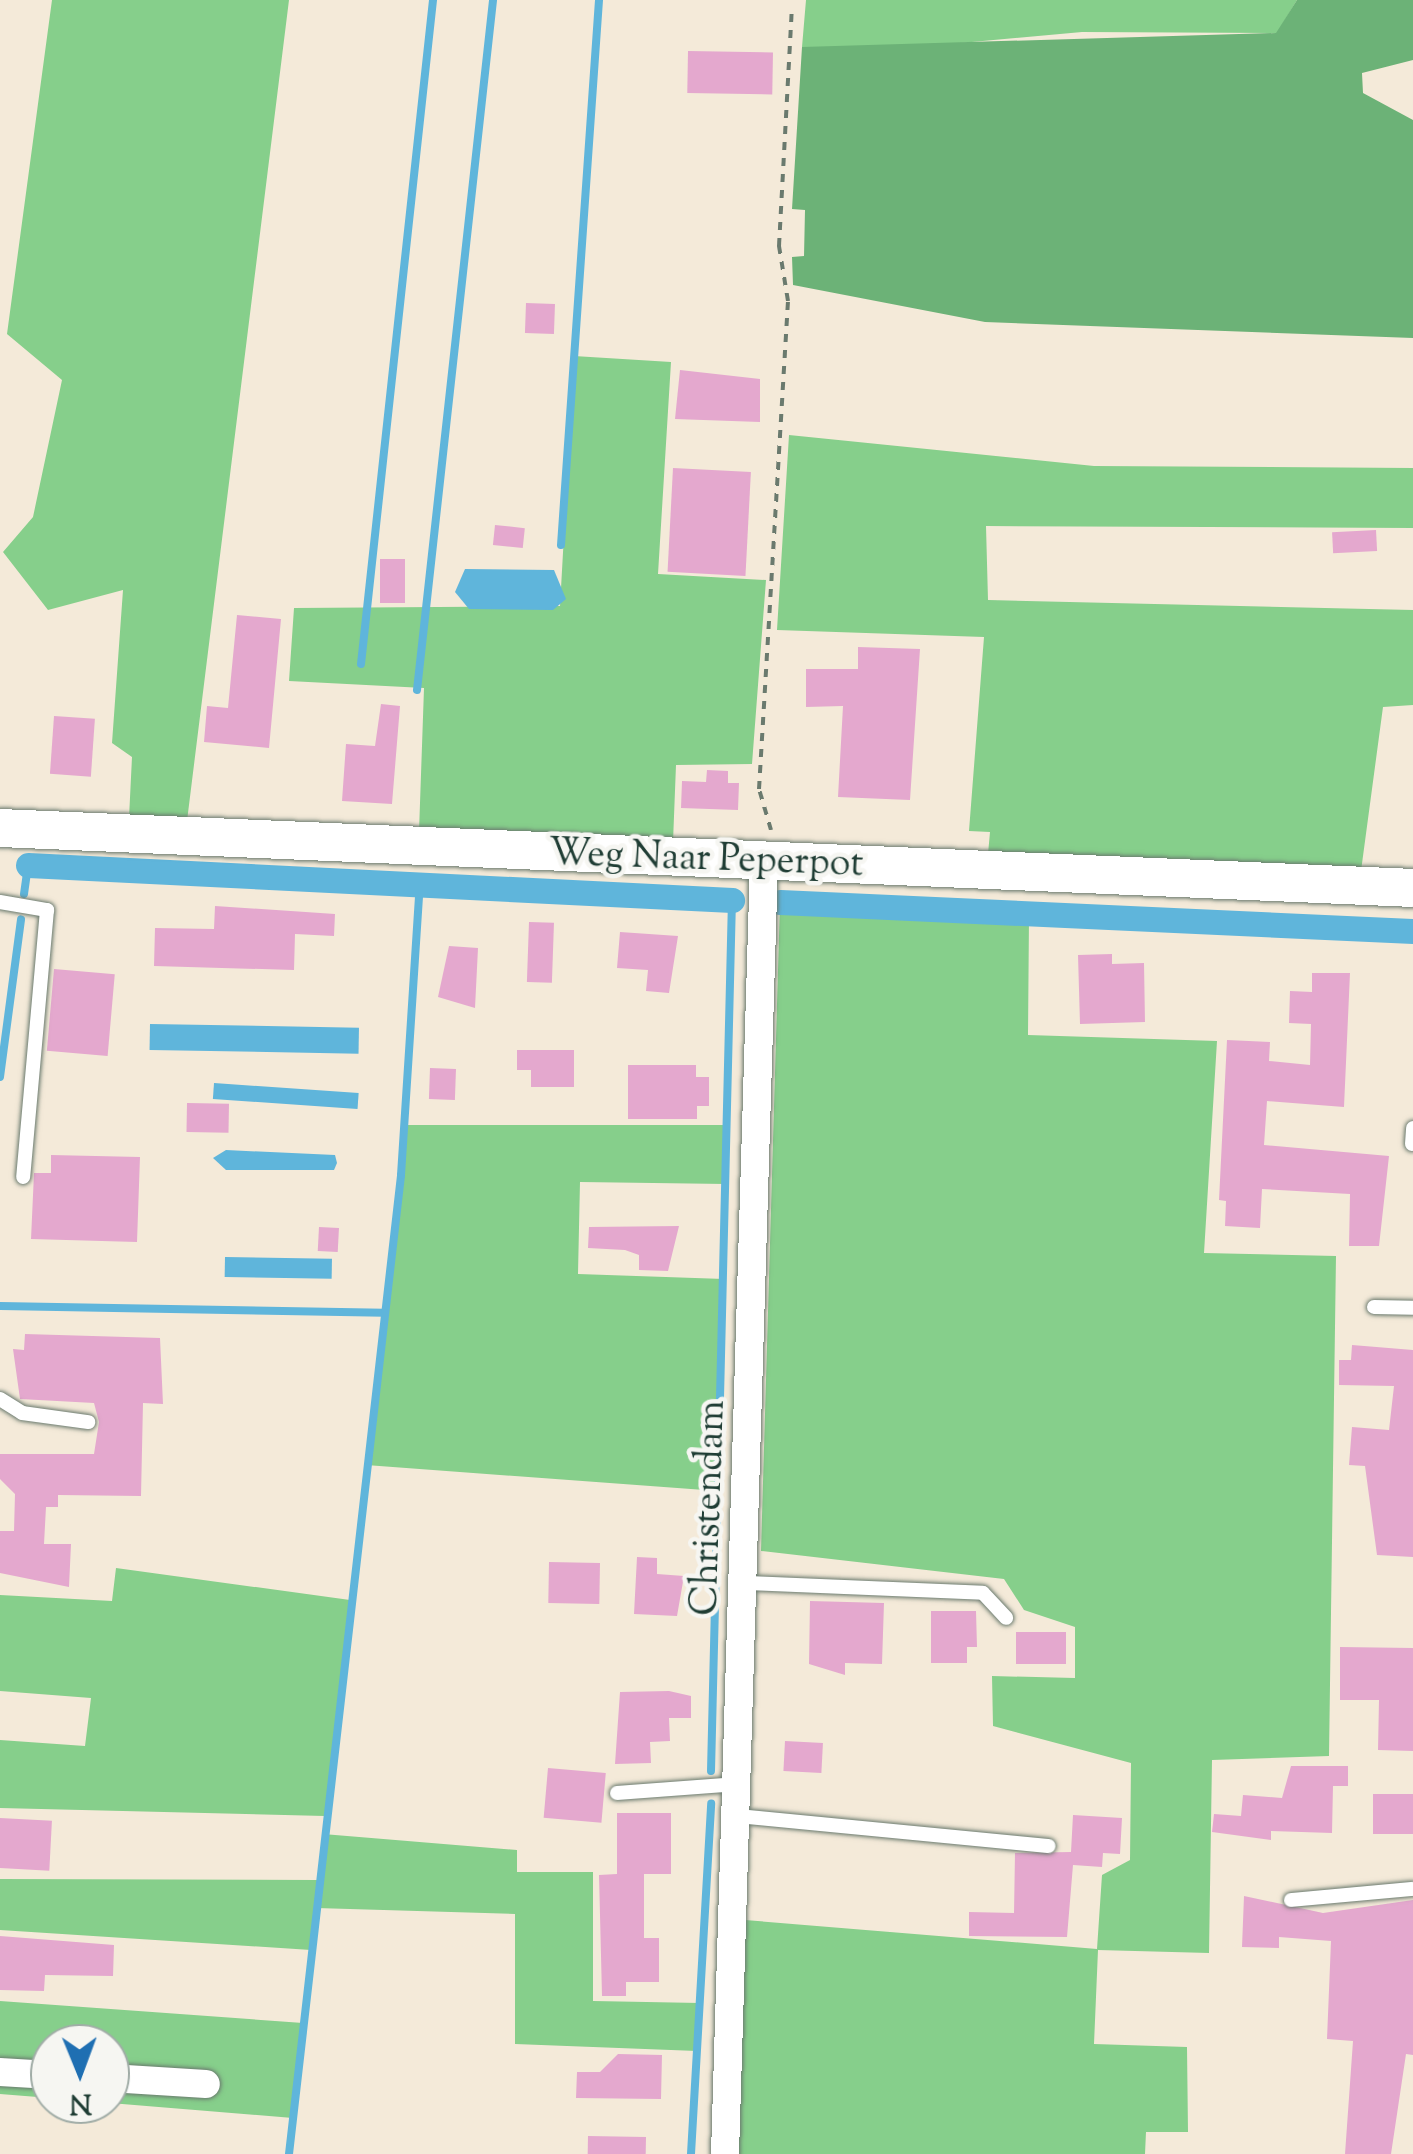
<!DOCTYPE html>
<html>
<head>
<meta charset="utf-8">
<style>
	body { margin:0 }
	#map { position:relative; width:1413px; height:2154px; overflow:hidden; background:#f4ead9; font-family:"Sorts Mill Goudy",serif }
	div>[style] { position:absolute }
	.green>* { inset:0; background:#86cf8b }
	.forest>* { inset:0; background:#6cb277 }
	.water>* { inset:0; background:#5fb5db; transform-origin:0 0 }
	.stream>* { height:8px; margin:-4px; padding:0 4px; transform-origin:4px; border-radius:4px; background:#5fb5db }
	.canal>* { height:25px; margin:-12.5px; padding:0 12.5px; transform-origin:12.5px; border-radius:12.5px; background:#5fb5db }
	.building>* { inset:0; background:#e4a8ce; transform-origin:0 0 }
	.path>* { height:4px; margin-top:-2px; transform-origin:0; background:repeating-linear-gradient(90deg,#6a7a6e 0 8px,transparent 0 16px) }
	.roads { filter:drop-shadow(0 0 2px #6a7a6e) drop-shadow(0 0 2px #6a7a6e) }
	.lane>* { height:14px; margin:-7px; padding:0 7px; transform-origin:7px; border-radius:7px; background:#fff }
	.street>* { height:28px; margin:-14px; padding:0 14px; transform-origin:14px; border-radius:14px; background:#fff }
	.secondary>* { height:38px; margin:-19px; padding:0 19px; transform-origin:19px; border-radius:19px; background:#fff }
	span { translate:-50% -50%; white-space:nowrap; text-align:center; line-height:1.15; -webkit-text-stroke:9px #f6f6f2; paint-order:stroke }
	.street-label { font-size:38px; color:#1f3d34 }
	.north { position:absolute; left:30px; top:2024px; width:100px; height:100px; box-sizing:border-box; background:#f6f6f2; border:2px solid #a0aca6; border-radius:50%; rotate:179deg; font-size:28px; font-weight:700; line-height:40px; text-align:center; color:#1f3d34 }
	.north::after { content:''; display:block; margin:auto; width:35px; height:45px; background:#1f6fb2; clip-path:polygon(50% 0,100% 100%,50% 72%,0 100%) }
</style>
</head>
<body>
<div id="map">
	<div class="green">
		<i style="clip-path:polygon(52px 0,289px 0,187px 821px,129px 818px,132px 757px,112px 743px,123px 590px,48px 610px,3px 552px,33px 517px,62px 380px,7px 334px)"></i>
		<i style="clip-path:polygon(806px 0,1297px 0,1277px 33px,1082px 32px,874px 51px,802px 47px)"></i>
		<i style="clip-path:polygon(574px 356px,671px 362px,658px 574px,766px 580px,752px 764px,676px 765px,673px 842px,419px 832px,424px 688px,289px 681px,294px 608px,560px 606px)"></i>
		<i style="clip-path:polygon(789px 435px,1094px 466px,1413px 468px,1413px 528px,986px 526px,988px 600px,1413px 610px,1413px 705px,1383px 707px,1361px 871px,988px 854px,990px 832px,969px 831px,984px 637px,777px 630px)"></i>
		<i style="clip-path:polygon(780px 902px,1029px 917px,1028px 1035px,1217px 1041px,1204px 1253px,1336px 1256px,1329px 1756px,1212px 1760px,1209px 1953px,1098px 1950px,1094px 2044px,1187px 2047px,1188px 2132px,1146px 2132px,1145px 2154px,735px 2154px,745px 1920px,1097px 1949px,1102px 1875px,1130px 1860px,1131px 1763px,993px 1726px,992px 1676px,1075px 1678px,1075px 1627px,1024px 1610px,1004px 1579px,761px 1551px)"></i>
		<i style="clip-path:polygon(405px 1125px,728px 1125px,726px 1184px,580px 1182px,578px 1274px,724px 1279px,718px 1491px,366px 1465px)"></i>
		<i style="clip-path:polygon(116px 1568px,350px 1600px,325px 1816px,0 1808px,0 1740px,85px 1746px,91px 1698px,0 1691px,0 1595px,112px 1601px)"></i>
		<i style="clip-path:polygon(323px 1834px,517px 1850px,517px 1872px,593px 1872px,593px 2001px,700px 2003px,697px 2051px,515px 2044px,515px 1914px,316px 1908px,311px 1950px,0 1930px,0 1879px,317px 1880px)"></i>
		<i style="clip-path:polygon(0 2001px,303px 2023px,293px 2118px,110px 2103px,110px 2044px,50px 2044px,50px 2098px,0 2094px)"></i>
	</div>
	<div class="forest">
		<i style="clip-path:polygon(1297px 0,1413px 0,1413px 60px,1362px 73px,1363px 93px,1413px 120px,1413px 338px,985px 322px,793px 285px,792px 257px,804px 256px,805px 210px,792px 209px,802px 47px,1276px 33px)"></i>
	</div>
	<div class="water">
		<i style="clip-path:polygon(465px 569px,554px 570px,566px 599px,553px 610px,469px 609px,455px 592px)"></i>
		<i style="left:150px;top:1024px;width:209px;height:26px;rotate:1deg"></i>
		<i style="left:214px;top:1083px;width:145px;height:16px;rotate:4deg"></i>
		<i style="clip-path:polygon(226px 1150px,335px 1155px,337px 1163px,334px 1170px,226px 1170px,213px 1158px)"></i>
		<i style="left:225px;top:1257px;width:107px;height:20px;rotate:1deg"></i>
	</div>
	<div class="stream">
		<i style="left:561px;top:545px;width:546px;rotate:-86.01deg"></i>
		<i style="left:361px;top:664px;width:668px;rotate:-83.81deg"></i>
		<i style="left:417px;top:690px;width:694px;rotate:-83.71deg"></i>
		<i style="left:24px;top:894px;width:29px;rotate:-82deg"></i>
		<i style="left:0;top:1077px;width:159px;rotate:-82.4deg"></i>
		<i style="left:0;top:1306px;width:384px;rotate:1deg"></i>
		<i style="left:711px;top:1771px;width:871px;rotate:-88.62deg"></i>
		<i style="left:289px;top:2154px;width:985px;rotate:-83.47deg"></i>
		<i style="left:401px;top:1175px;width:291px;rotate:-86.3deg"></i>
		<i style="left:691px;top:2154px;width:351px;rotate:-86.7deg"></i>
	</div>
	<div class="canal">
		<i style="left:28px;top:865px;width:705px;rotate:2.85deg"></i>
		<i style="left:780px;top:902px;width:634px;rotate:2.62deg"></i>
	</div>
	<div class="building">
		<i style="left:688px;top:51px;width:85px;height:42px;rotate:1deg"></i>
		<i style="left:526px;top:303px;width:29px;height:30px;rotate:2deg"></i>
		<i style="clip-path:polygon(680px 370px,760px 379px,760px 422px,675px 419px)"></i>
		<i style="left:673px;top:468px;width:78px;height:104px;rotate:3deg"></i>
		<i style="left:495px;top:525px;width:30px;height:20px;rotate:6deg"></i>
		<i style="left:1376px;top:530px;width:21px;height:44px;rotate:87deg"></i>
		<i style="left:380px;top:559px;width:25px;height:44px"></i>
		<i style="clip-path:polygon(237px 615px,281px 619px,269px 748px,204px 742px,207px 706px,228px 708px)"></i>
		<i style="clip-path:polygon(858px 647px,920px 649px,910px 800px,838px 797px,843px 706px,806px 707px,806px 669px,858px 669px)"></i>
		<i style="clip-path:polygon(381px 704px,400px 706px,392px 804px,342px 801px,346px 744px,375px 746px)"></i>
		<i style="left:54px;top:716px;width:41px;height:58px;rotate:4deg"></i>
		<i style="clip-path:polygon(707px 770px,728px 771px,728px 783px,739px 783px,738px 810px,681px 808px,682px 781px,706px 782px)"></i>
		<i style="clip-path:polygon(215px 906px,335px 914px,334px 936px,295px 934px,294px 970px,154px 966px,155px 928px,214px 929px)"></i>
		<i style="left:529px;top:922px;width:25px;height:60px;rotate:2deg"></i>
		<i style="clip-path:polygon(620px 932px,678px 936px,669px 993px,646px 991px,648px 970px,617px 968px)"></i>
		<i style="clip-path:polygon(449px 946px,478px 948px,475px 1008px,438px 997px)"></i>
		<i style="clip-path:polygon(1112px 954px,1112px 964px,1144px 963px,1145px 1022px,1080px 1024px,1078px 955px)"></i>
		<i style="left:54px;top:969px;width:61px;height:82px;rotate:5deg"></i>
		<i style="clip-path:polygon(1312px 973px,1350px 973px,1344px 1107px,1267px 1101px,1264px 1145px,1389px 1156px,1379px 1246px,1349px 1246px,1350px 1194px,1262px 1189px,1260px 1228px,1225px 1226px,1226px 1201px,1219px 1200px,1227px 1040px,1270px 1042px,1269px 1061px,1310px 1065px,1311px 1024px,1289px 1023px,1290px 991px,1312px 992px)"></i>
		<i style="clip-path:polygon(517px 1050px,574px 1050px,574px 1087px,531px 1087px,531px 1070px,517px 1070px)"></i>
		<i style="clip-path:polygon(628px 1065px,696px 1065px,696px 1077px,709px 1077px,709px 1106px,697px 1106px,697px 1119px,628px 1119px)"></i>
		<i style="left:430px;top:1068px;width:26px;height:31px;rotate:2deg"></i>
		<i style="left:187px;top:1103px;width:42px;height:29px;rotate:1deg"></i>
		<i style="clip-path:polygon(51px 1155px,140px 1157px,137px 1242px,31px 1239px,34px 1173px,51px 1173px)"></i>
		<i style="clip-path:polygon(679px 1226px,668px 1271px,639px 1270px,639px 1255px,625px 1250px,588px 1248px,589px 1227px)"></i>
		<i style="left:319px;top:1227px;width:20px;height:24px;rotate:3deg"></i>
		<i style="clip-path:polygon(25px 1334px,160px 1338px,163px 1404px,143px 1403px,141px 1496px,58px 1495px,58px 1507px,46px 1507px,44px 1544px,71px 1544px,69px 1587px,0 1573px,0 1531px,14px 1531px,15px 1494px,0 1479px,0 1454px,94px 1454px,99px 1422px,94px 1403px,20px 1399px,13px 1349px,24px 1350px)"></i>
		<i style="clip-path:polygon(1352px 1345px,1413px 1350px,1413px 1557px,1377px 1555px,1365px 1466px,1349px 1465px,1352px 1427px,1389px 1430px,1394px 1386px,1339px 1385px,1339px 1360px,1351px 1360px)"></i>
		<i style="clip-path:polygon(637px 1557px,657px 1558px,657px 1574px,684px 1576px,677px 1616px,634px 1614px)"></i>
		<i style="left:549px;top:1562px;width:51px;height:41px;rotate:1deg"></i>
		<i style="clip-path:polygon(810px 1601px,884px 1603px,882px 1664px,845px 1663px,845px 1675px,809px 1664px)"></i>
		<i style="clip-path:polygon(931px 1611px,976px 1611px,977px 1647px,967px 1647px,967px 1663px,931px 1663px)"></i>
		<i style="left:1016px;top:1632px;width:50px;height:32px"></i>
		<i style="clip-path:polygon(1340px 1647px,1413px 1648px,1413px 1751px,1378px 1750px,1379px 1700px,1340px 1700px)"></i>
		<i style="clip-path:polygon(669px 1691px,691px 1696px,691px 1718px,669px 1718px,670px 1741px,650px 1742px,651px 1763px,615px 1764px,620px 1692px)"></i>
		<i style="left:785px;top:1741px;width:38px;height:30px;rotate:3deg"></i>
		<i style="clip-path:polygon(1291px 1766px,1348px 1766px,1348px 1786px,1333px 1786px,1332px 1833px,1271px 1831px,1271px 1840px,1212px 1832px,1214px 1814px,1241px 1816px,1243px 1795px,1282px 1798px)"></i>
		<i style="left:548px;top:1768px;width:58px;height:50px;rotate:5deg"></i>
		<i style="left:1413px;top:1794px;width:40px;height:40px;rotate:90deg"></i>
		<i style="clip-path:polygon(617px 1813px,671px 1813px,671px 1874px,644px 1874px,644px 1938px,659px 1938px,659px 1982px,626px 1982px,626px 1996px,602px 1996px,599px 1875px,617px 1874px)"></i>
		<i style="clip-path:polygon(1073px 1815px,1122px 1818px,1120px 1854px,1103px 1853px,1102px 1867px,1073px 1865px,1067px 1937px,969px 1936px,969px 1912px,1014px 1913px,1015px 1853px,1071px 1852px)"></i>
		<i style="left:0;top:1818px;width:52px;height:50px;rotate:3deg"></i>
		<i style="clip-path:polygon(1244px 1896px,1323px 1913px,1413px 1900px,1413px 2055px,1406px 2054px,1391px 2154px,1345px 2154px,1353px 2041px,1327px 2039px,1331px 1941px,1279px 1937px,1279px 1948px,1242px 1947px)"></i>
		<i style="clip-path:polygon(0 1936px,114px 1945px,113px 1976px,45px 1975px,44px 1991px,0 1990px)"></i>
		<i style="clip-path:polygon(618px 2054px,662px 2055px,661px 2099px,576px 2098px,577px 2072px,600px 2072px)"></i>
		<i style="left:588px;top:2136px;width:58px;height:18px;rotate:1deg"></i>
	</div>
	<div class="path">
		<i style="left:771px;top:830px;width:43px;rotate:-106.3deg"></i>
		<i style="left:759px;top:789px;width:489px;rotate:-86.6deg"></i>
		<i style="left:788px;top:301px;width:56px;rotate:-99.3deg"></i>
		<i style="left:779px;top:246px;width:240px;rotate:-86.9deg"></i>
	</div>
	<div class="roads">
		<div class="lane">
			<i style="left:0;top:902px;width:48px;rotate:9.7deg"></i>
			<i style="left:47px;top:910px;width:268px;rotate:95.1deg"></i>
			<i style="left:1412px;top:1144px;width:16px;rotate:-86deg"></i>
			<i style="left:1374px;top:1307px;width:39px;rotate:1deg"></i>
			<i style="left:0;top:1399px;width:26px;rotate:32deg"></i>
			<i style="left:22px;top:1413px;width:67px;rotate:7.8deg"></i>
			<i style="left:748px;top:1583px;width:235px;rotate:2.4deg"></i>
			<i style="left:983px;top:1593px;width:34px;rotate:47deg"></i>
			<i style="left:617px;top:1793px;width:121px;rotate:-4.3deg"></i>
			<i style="left:737px;top:1816px;width:313px;rotate:5.5deg"></i>
			<i style="left:1291px;top:1900px;width:122px;rotate:-5.2deg"></i>
		</div>
		<div class="street">
			<i style="left:0;top:2072px;width:50px;rotate:3.4deg"></i>
			<i style="left:110px;top:2078px;width:96px;rotate:3.6deg"></i>
			<i style="left:725px;top:2154px;width:1292px;rotate:-88.27deg"></i>
		</div>
		<div class="secondary">
			<i style="left:0;top:828px;width:1414px;rotate:2.43deg"></i>
		</div>
	</div>
	<div class="street-label">
		<span style="left:706px;top:861px;rotate:2deg">Weg Naar Peperpot</span>
		<span style="left:711px;top:1508px;rotate:-88deg">Christendam</span>
	</div>
	<div class="north">N</div>
</div>
</body>
</html>
